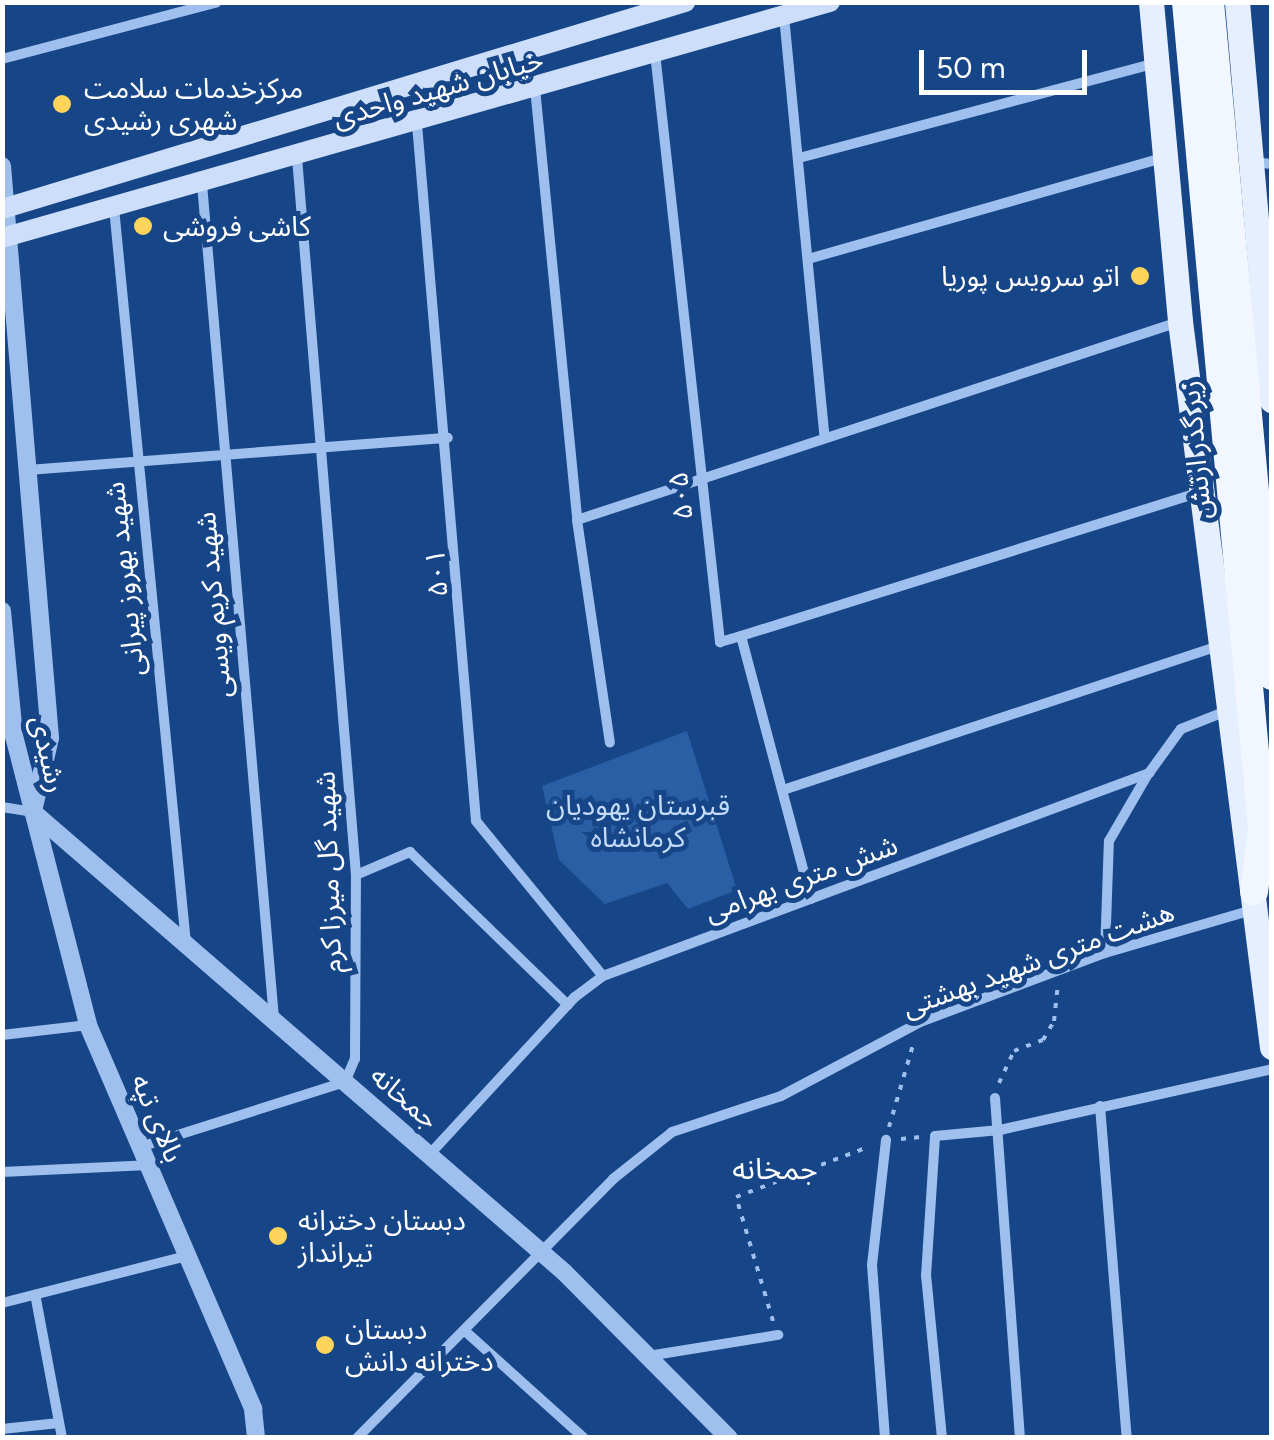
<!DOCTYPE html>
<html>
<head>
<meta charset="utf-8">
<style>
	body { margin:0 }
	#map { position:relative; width:1274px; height:1440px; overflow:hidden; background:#174688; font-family:Figtree,"Noto Sans Arabic",sans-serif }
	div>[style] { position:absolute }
	.green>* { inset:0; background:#2a5fa6 }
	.path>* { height:4px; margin-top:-2px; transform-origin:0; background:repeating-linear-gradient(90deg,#9fc0ee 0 5px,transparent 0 13px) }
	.minor>* { height:10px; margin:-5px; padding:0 5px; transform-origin:5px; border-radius:5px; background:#9fc0ee }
	.tertiary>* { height:18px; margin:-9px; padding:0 9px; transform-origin:9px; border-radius:9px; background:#9fc0ee }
	.secondary>* { height:20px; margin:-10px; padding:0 10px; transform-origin:10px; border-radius:10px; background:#ccdefa }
	.primary>* { height:25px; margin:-12.5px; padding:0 12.5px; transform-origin:12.5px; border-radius:12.5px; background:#e5efff }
	.trunk>* { height:28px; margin:-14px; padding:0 14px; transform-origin:14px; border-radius:14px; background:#f2f7ff }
	.dots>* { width:28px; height:28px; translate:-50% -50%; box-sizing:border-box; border:5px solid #174688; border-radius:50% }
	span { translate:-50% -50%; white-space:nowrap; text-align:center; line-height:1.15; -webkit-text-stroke:10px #174688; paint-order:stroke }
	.poi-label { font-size:28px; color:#fff }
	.left { translate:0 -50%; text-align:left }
	.right { translate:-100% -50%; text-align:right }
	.street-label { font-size:28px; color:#fff }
	.park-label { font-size:28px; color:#c4dbfa }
	.neighbourhood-label { font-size:30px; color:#fff }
	.frame { position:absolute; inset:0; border:5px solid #fff; pointer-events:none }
	.scale { position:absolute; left:919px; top:50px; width:168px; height:45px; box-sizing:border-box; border:5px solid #fff; border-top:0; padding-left:12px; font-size:30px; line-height:35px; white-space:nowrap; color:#fff; -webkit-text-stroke:8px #174688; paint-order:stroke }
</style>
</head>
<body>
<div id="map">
	<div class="green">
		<i style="clip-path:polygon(687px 731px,737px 890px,688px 909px,667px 883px,605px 904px,559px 860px,542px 786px)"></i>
	</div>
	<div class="path">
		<i style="left:999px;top:1083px;width:35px;rotate:-65deg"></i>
		<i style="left:1014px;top:1051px;width:31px;rotate:-21deg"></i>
		<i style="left:1043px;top:1040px;width:22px;rotate:-60deg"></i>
		<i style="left:1054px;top:1021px;width:36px;rotate:-84deg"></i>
		<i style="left:889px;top:1127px;width:85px;rotate:-73.7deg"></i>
		<i style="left:901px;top:1139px;width:20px;rotate:-6deg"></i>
		<i style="left:773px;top:1321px;width:129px;rotate:-106.6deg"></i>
		<i style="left:736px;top:1197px;width:141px;rotate:-20.7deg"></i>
	</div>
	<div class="minor">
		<i style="left:784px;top:16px;width:424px;rotate:84.5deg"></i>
		<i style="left:655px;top:53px;width:593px;rotate:83.7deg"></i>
		<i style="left:720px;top:642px;width:22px;rotate:-16deg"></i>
		<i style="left:741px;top:636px;width:272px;rotate:75.1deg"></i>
		<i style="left:2px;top:59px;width:222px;rotate:-14.8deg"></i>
		<i style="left:535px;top:88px;width:434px;rotate:84.4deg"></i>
		<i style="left:577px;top:520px;width:225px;rotate:81.6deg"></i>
		<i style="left:417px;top:124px;width:699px;rotate:85.16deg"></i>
		<i style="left:476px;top:821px;width:200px;rotate:50.7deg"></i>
		<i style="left:799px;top:158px;width:368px;rotate:-14.9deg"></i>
		<i style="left:1252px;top:162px;width:20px;rotate:6deg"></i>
		<i style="left:202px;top:184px;width:838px;rotate:85.07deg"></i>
		<i style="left:114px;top:208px;width:739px;rotate:84.41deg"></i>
		<i style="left:808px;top:259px;width:369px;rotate:-15.9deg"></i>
		<i style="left:28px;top:470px;width:421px;rotate:-4.4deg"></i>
		<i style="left:577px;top:520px;width:634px;rotate:-18.21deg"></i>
		<i style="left:741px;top:636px;width:479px;rotate:-17.4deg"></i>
		<i style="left:783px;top:790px;width:459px;rotate:-18.3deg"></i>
		<i style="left:2px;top:807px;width:31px;rotate:9deg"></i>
		<i style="left:356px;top:875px;width:59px;rotate:-23.1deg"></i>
		<i style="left:410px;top:852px;width:220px;rotate:44.1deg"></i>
		<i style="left:1105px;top:953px;width:112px;rotate:-88deg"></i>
		<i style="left:1109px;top:841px;width:78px;rotate:-59.8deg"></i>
		<i style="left:2px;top:1035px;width:87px;rotate:-6.6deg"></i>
		<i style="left:995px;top:1098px;width:341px;rotate:85.8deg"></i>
		<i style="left:1100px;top:1106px;width:333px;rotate:85.4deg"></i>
		<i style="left:140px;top:1147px;width:215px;rotate:-17.6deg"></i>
		<i style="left:345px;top:1082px;width:25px;rotate:-67deg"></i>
		<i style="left:355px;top:1059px;width:184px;rotate:-89.7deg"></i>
		<i style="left:356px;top:875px;width:719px;rotate:-94.7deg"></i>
		<i style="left:429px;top:1155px;width:215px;rotate:-47.3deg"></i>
		<i style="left:575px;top:997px;width:35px;rotate:-37deg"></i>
		<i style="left:603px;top:976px;width:583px;rotate:-20.39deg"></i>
		<i style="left:1149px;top:773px;width:54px;rotate:-54deg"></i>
		<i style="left:1181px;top:729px;width:52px;rotate:-21.6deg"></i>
		<i style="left:2px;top:1172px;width:146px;rotate:-2.7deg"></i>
		<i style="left:36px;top:1299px;width:141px;rotate:79.4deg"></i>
		<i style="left:2px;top:1303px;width:191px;rotate:-14.3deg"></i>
		<i style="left:465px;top:1331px;width:160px;rotate:42deg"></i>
		<i style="left:648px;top:1356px;width:132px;rotate:-9.2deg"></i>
		<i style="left:2px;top:1429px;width:57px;rotate:-6deg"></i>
		<i style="left:357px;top:1438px;width:364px;rotate:-45.3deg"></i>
		<i style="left:613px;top:1179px;width:75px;rotate:-38.5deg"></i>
		<i style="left:672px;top:1132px;width:115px;rotate:-18.3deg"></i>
		<i style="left:781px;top:1096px;width:157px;rotate:-28deg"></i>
		<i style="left:920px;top:1022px;width:197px;rotate:-20.5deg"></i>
		<i style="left:1105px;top:953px;width:156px;rotate:-16.3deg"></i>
		<i style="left:885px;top:1438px;width:173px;rotate:-94.3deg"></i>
		<i style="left:872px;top:1265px;width:126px;rotate:-83.6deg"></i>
		<i style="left:942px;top:1438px;width:163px;rotate:-95.6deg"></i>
		<i style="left:926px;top:1276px;width:140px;rotate:-86.3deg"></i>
		<i style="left:935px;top:1136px;width:65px;rotate:-5.3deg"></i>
		<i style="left:1000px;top:1130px;width:279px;rotate:-12.6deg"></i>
	</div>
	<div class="tertiary">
		<i style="left:2px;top:166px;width:574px;rotate:85.2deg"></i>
		<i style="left:50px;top:738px;width:71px;rotate:103.1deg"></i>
		<i style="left:2px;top:611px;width:126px;rotate:84.5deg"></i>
		<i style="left:14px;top:736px;width:298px;rotate:75.6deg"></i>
		<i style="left:88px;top:1025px;width:418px;rotate:66.7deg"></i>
		<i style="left:253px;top:1409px;width:29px;rotate:84deg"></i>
		<i style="left:33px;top:812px;width:703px;rotate:40.9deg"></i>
		<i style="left:564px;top:1272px;width:234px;rotate:45.2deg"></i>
	</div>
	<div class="secondary">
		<i style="left:2px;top:209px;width:714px;rotate:-16.86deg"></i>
		<i style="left:2px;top:238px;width:861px;rotate:-15.91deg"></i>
	</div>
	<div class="primary">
		<i style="left:1151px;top:2px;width:320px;rotate:84.8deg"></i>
		<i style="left:1180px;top:321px;width:732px;rotate:82.78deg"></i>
		<i style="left:1237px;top:2px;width:400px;rotate:85deg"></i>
	</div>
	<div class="trunk">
		<i style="left:1186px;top:2px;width:829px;rotate:84.74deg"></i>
		<i style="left:1262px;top:828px;width:64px;rotate:97.1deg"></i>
		<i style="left:1210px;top:2px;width:677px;rotate:84.74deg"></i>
	</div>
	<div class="dots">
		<i style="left:62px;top:104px;background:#ffd45b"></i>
		<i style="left:143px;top:226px;background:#ffd45b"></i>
		<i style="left:1140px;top:276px;background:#ffd45b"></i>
		<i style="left:278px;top:1236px;background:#ffd45b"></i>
		<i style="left:325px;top:1345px;background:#ffd45b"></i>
	</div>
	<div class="poi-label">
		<span class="left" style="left:84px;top:104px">مرکزخدمات سلامت<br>شهری رشیدی</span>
		<span class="left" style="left:163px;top:226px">کاشی فروشی</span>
		<span class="right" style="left:1120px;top:276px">اتو سرویس پوریا</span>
		<span class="left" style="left:298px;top:1236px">دبستان دخترانه<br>تیرانداز</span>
		<span class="left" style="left:345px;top:1345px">دبستان<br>دخترانه دانش</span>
	</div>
	<div class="street-label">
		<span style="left:438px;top:88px;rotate:-16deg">خیابان شهید واحدی</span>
		<span style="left:1195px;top:450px;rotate:-95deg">زیر گذر ارتش</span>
		<span style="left:680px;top:496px;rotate:-97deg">۵۰۵</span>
		<span style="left:436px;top:573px;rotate:-94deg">۵۰۱</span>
		<span style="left:124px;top:579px;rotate:-96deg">شهید بهروز پیرانی</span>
		<span style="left:213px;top:605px;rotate:-95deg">شهید کریم ویسی</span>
		<span style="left:49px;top:754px;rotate:77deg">رشیدی</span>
		<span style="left:328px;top:872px;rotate:-92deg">شهید گل میرزا کرم</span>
		<span style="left:801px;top:878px;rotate:-20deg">شش متری بهرامی</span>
		<span style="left:1038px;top:959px;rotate:-20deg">هشت متری شهید بهشتی</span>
		<span style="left:405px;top:1097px;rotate:41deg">جمخانه</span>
		<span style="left:158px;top:1118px;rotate:67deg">بالای تپه</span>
	</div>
	<div class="park-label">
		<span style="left:638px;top:821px">قبرستان یهودیان<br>کرمانشاه</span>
	</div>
	<div class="neighbourhood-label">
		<span style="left:775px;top:1169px">جمخانه</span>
	</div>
	<div class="frame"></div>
	<div class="scale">50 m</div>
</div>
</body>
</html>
